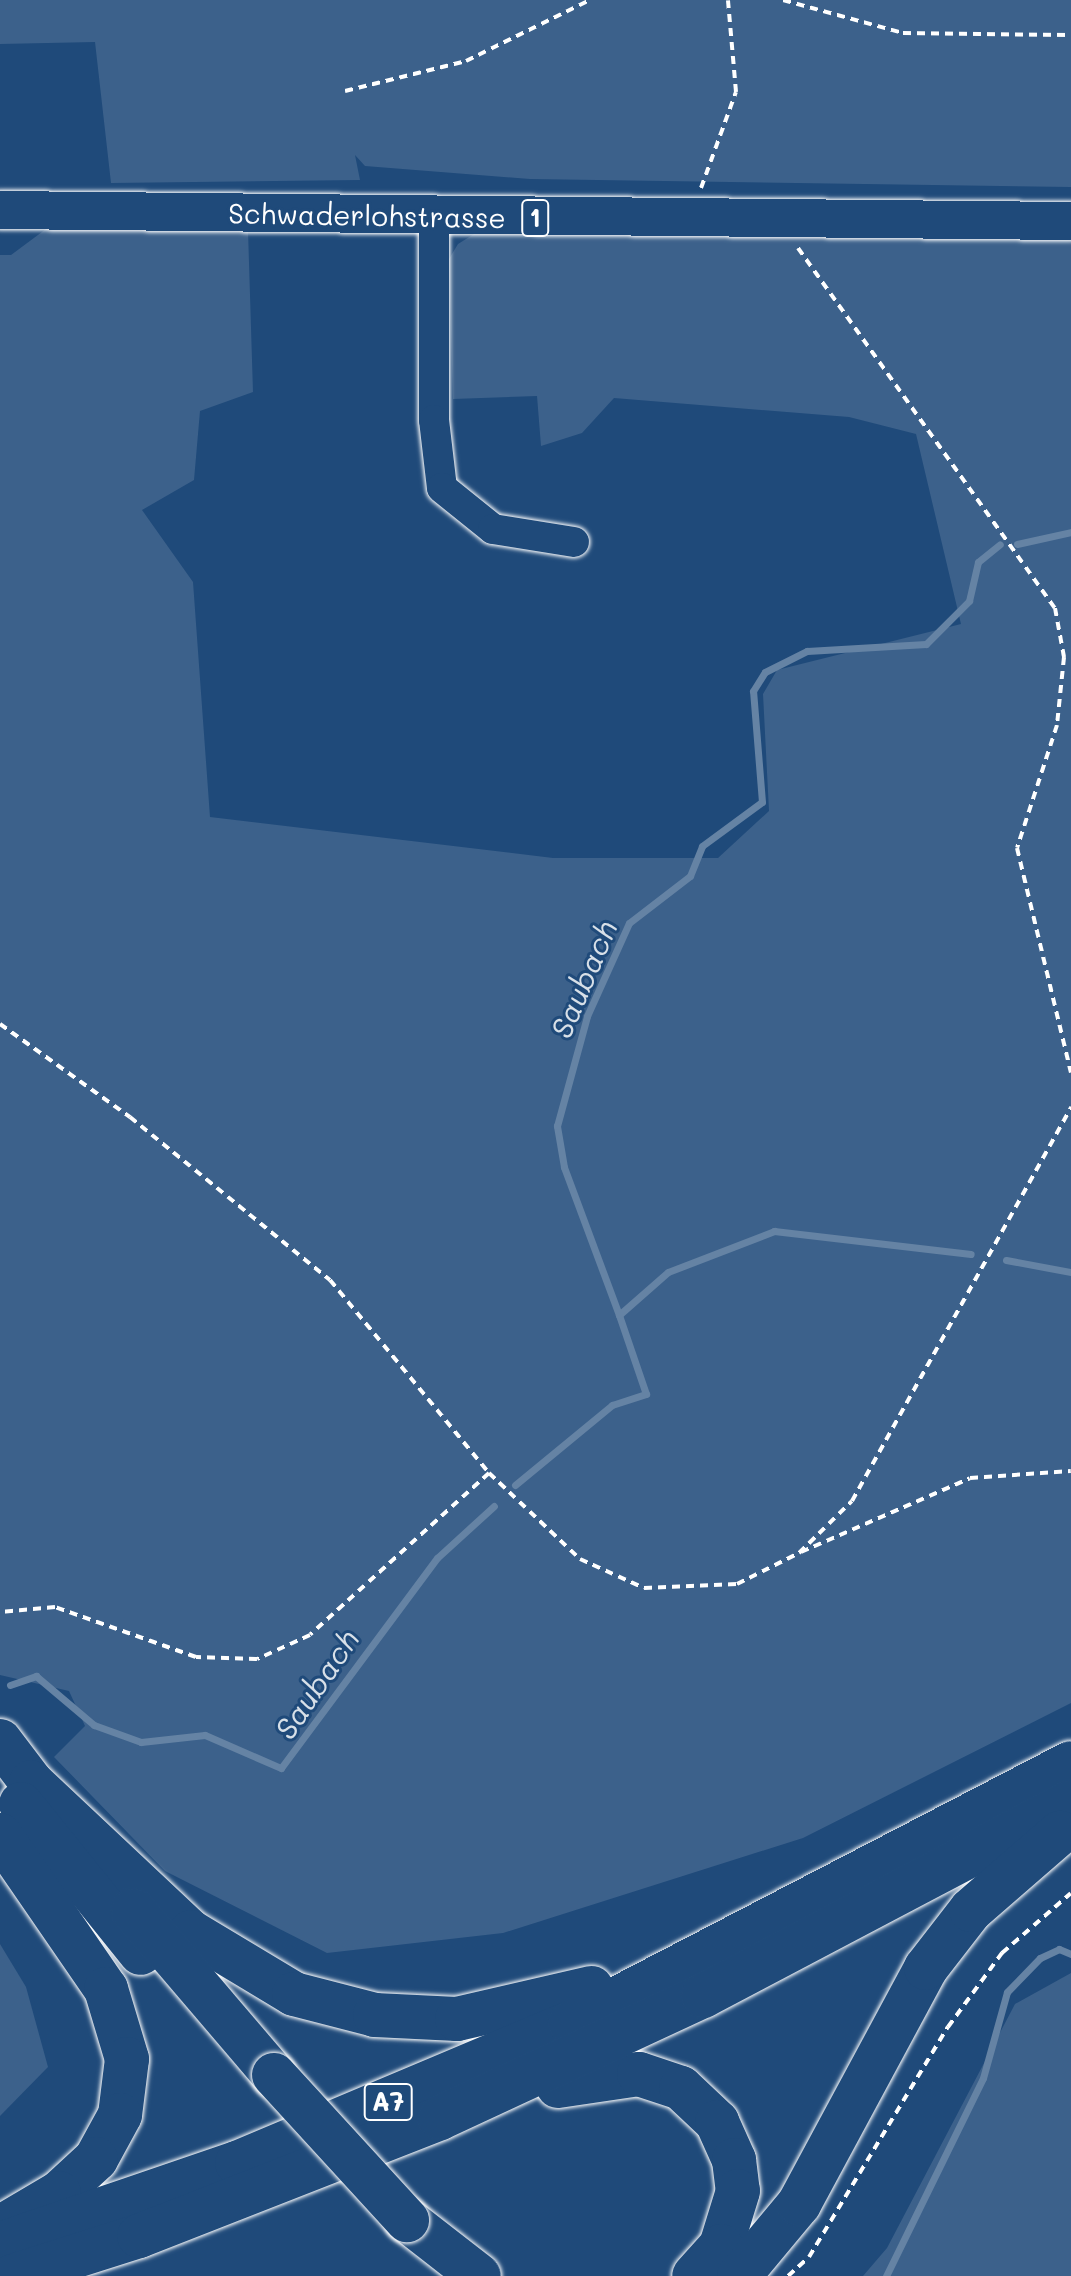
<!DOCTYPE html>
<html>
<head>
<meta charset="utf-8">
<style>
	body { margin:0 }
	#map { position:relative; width:1071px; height:2276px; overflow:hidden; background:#1f4a7a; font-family:Mali,sans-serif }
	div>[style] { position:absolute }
	.green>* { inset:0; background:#3c618b }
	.stream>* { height:7px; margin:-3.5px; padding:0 3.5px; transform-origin:3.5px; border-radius:3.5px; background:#6583a4 }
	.path>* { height:4px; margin-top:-2px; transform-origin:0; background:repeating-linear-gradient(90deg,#fff 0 8px,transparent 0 14px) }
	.roads { filter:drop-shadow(0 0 2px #fff) drop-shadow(0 0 2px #fff) }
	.minor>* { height:30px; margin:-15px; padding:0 15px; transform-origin:15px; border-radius:15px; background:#1f4a7a }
	.major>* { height:38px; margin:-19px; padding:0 19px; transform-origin:19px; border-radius:19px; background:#1f4a7a }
	.highway>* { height:44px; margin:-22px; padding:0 22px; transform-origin:22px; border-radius:22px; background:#1f4a7a }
	.bridges { filter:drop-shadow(0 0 2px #fff) drop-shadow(0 0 2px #fff) }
	.highway-bridge>* { height:44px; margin:-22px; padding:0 22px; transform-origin:22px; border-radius:22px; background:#1f4a7a }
	span { translate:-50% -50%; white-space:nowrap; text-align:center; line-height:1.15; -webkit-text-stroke:6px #1f4a7a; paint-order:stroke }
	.shield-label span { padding:2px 6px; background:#1f4a7a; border:2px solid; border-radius:6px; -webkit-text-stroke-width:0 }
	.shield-label { font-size:26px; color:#fff; font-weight:700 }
	.street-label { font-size:28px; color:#fff }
	.water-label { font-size:30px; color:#d8e0e8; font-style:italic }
</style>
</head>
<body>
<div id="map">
	<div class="green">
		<i style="clip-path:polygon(0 0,1071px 0,1071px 187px,530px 179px,365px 166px,355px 155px,360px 180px,111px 183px,95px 42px,0 44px)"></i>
		<i style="clip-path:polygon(46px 229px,248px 230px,253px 392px,200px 411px,194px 480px,142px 510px,193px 582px,210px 817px,553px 858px,718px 858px,769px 811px,763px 694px,777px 670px,961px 624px,916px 434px,849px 417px,614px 398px,582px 433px,541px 446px,537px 396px,453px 399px,449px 259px,458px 244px,474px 234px,1071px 238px,1071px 1703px,803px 1838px,503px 1933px,327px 1953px,165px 1871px,54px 1757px,85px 1726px,69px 1691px,0 1675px,0 255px,11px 255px)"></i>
		<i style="clip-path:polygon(0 1944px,26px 1987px,48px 2067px,0 2116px)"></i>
		<i style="clip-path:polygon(1071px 1973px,1071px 2276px,863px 2276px,887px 2248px,1015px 2004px)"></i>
	</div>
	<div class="stream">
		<i style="left:1017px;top:544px;width:55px;rotate:-12.5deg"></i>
		<i style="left:1006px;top:1260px;width:66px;rotate:10.5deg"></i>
		<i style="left:619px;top:1315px;width:158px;rotate:-110.4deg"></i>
		<i style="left:564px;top:1167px;width:42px;rotate:-99.7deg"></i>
		<i style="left:557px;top:1126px;width:114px;rotate:-74.7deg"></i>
		<i style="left:587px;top:1016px;width:102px;rotate:-65.7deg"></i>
		<i style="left:629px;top:923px;width:77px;rotate:-37.6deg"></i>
		<i style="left:690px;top:876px;width:32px;rotate:-68deg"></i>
		<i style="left:702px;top:846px;width:74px;rotate:-36.3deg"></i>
		<i style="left:762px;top:802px;width:111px;rotate:-94.6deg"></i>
		<i style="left:753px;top:691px;width:22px;rotate:-58deg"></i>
		<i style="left:765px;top:672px;width:47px;rotate:-26.6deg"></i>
		<i style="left:807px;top:651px;width:119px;rotate:-3.4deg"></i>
		<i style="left:926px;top:644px;width:61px;rotate:-45deg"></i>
		<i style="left:969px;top:601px;width:40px;rotate:-77deg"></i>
		<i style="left:978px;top:562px;width:28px;rotate:-39deg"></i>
		<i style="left:515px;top:1485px;width:126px;rotate:-39.5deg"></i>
		<i style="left:612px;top:1405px;width:36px;rotate:-18deg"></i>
		<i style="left:646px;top:1394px;width:83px;rotate:-108.9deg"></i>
		<i style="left:619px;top:1315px;width:65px;rotate:-41.3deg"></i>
		<i style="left:668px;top:1272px;width:114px;rotate:-21.1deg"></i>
		<i style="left:774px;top:1231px;width:198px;rotate:6.7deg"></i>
		<i style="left:10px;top:1685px;width:28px;rotate:-19deg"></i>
		<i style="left:36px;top:1676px;width:76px;rotate:40.2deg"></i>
		<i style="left:94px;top:1725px;width:50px;rotate:19.9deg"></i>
		<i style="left:141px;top:1742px;width:64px;rotate:-6.2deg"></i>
		<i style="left:205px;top:1735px;width:83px;rotate:23.5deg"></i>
		<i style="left:281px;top:1768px;width:262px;rotate:-53.4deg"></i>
		<i style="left:437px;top:1558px;width:77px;rotate:-42.4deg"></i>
		<i style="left:886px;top:2276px;width:220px;rotate:-63.9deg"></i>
		<i style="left:983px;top:2078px;width:89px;rotate:-74.4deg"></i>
		<i style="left:1007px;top:1992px;width:47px;rotate:-45.9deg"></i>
		<i style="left:1040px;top:1958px;width:21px;rotate:-25deg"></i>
		<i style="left:1059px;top:1949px;width:13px;rotate:23deg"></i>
	</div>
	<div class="path">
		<i style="left:783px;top:0;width:124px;rotate:15.4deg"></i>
		<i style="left:903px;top:33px;width:168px;rotate:0.7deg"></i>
		<i style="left:345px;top:91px;width:125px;rotate:-13.9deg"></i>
		<i style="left:466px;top:61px;width:138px;rotate:-26.2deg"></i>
		<i style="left:701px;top:188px;width:102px;rotate:-70deg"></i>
		<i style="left:736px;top:92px;width:92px;rotate:-95deg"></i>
		<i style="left:798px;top:248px;width:442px;rotate:54.5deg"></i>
		<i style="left:1055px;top:608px;width:50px;rotate:79.6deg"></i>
		<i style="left:1064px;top:657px;width:68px;rotate:95.9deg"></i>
		<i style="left:1057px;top:725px;width:129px;rotate:108deg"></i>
		<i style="left:1017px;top:848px;width:231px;rotate:76.5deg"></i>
		<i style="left:0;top:1024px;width:160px;rotate:35.6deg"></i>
		<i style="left:130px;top:1117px;width:258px;rotate:39.2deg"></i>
		<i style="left:330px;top:1280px;width:250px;rotate:50.5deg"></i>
		<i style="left:489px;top:1473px;width:241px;rotate:137.9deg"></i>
		<i style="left:310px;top:1635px;width:58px;rotate:155.6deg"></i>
		<i style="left:257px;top:1659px;width:61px;rotate:-178.1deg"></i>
		<i style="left:196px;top:1657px;width:150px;rotate:-160.5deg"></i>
		<i style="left:55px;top:1607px;width:55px;rotate:174.8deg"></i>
		<i style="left:489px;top:1473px;width:125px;rotate:43.4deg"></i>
		<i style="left:580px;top:1559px;width:70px;rotate:24.4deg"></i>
		<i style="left:644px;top:1588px;width:93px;rotate:-2.5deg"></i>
		<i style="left:737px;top:1584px;width:69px;rotate:-26.6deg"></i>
		<i style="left:799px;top:1553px;width:74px;rotate:-44.5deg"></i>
		<i style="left:852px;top:1501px;width:451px;rotate:-60.9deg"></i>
		<i style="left:801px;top:1552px;width:184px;rotate:-23.6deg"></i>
		<i style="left:970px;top:1478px;width:101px;rotate:-4deg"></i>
		<i style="left:788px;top:2276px;width:28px;rotate:-42deg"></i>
		<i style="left:809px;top:2257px;width:269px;rotate:-58.9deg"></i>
		<i style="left:948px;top:2027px;width:92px;rotate:-53.9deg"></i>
		<i style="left:1002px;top:1953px;width:91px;rotate:-41deg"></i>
	</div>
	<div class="roads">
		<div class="minor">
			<i style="left:434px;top:217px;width:203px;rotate:90deg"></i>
			<i style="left:434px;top:420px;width:68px;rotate:83.3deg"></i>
			<i style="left:442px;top:488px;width:65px;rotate:38.8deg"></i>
			<i style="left:493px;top:529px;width:82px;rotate:9.1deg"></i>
		</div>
		<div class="major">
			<i style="left:0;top:210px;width:1071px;rotate:0.59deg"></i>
		</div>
		<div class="highway">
			<i style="left:0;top:1741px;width:78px;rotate:52.8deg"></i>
			<i style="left:31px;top:1782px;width:219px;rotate:43.2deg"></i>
			<i style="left:191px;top:1932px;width:120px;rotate:31deg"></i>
			<i style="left:294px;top:1994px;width:84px;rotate:14.5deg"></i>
			<i style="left:375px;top:2015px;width:82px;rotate:2.8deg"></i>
			<i style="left:457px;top:2019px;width:138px;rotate:-13deg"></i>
			<i style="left:21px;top:1804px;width:191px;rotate:51.2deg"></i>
			<i style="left:0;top:1835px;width:187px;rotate:55.5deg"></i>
			<i style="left:106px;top:1989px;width:73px;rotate:73.3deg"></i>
			<i style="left:127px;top:2059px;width:56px;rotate:97.1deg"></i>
			<i style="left:120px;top:2115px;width:50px;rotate:118.6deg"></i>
			<i style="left:96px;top:2159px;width:50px;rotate:137.4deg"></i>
			<i style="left:59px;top:2193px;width:59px;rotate:149.5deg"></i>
			<i style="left:133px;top:1910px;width:217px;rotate:49.5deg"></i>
			<i style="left:558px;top:2086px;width:82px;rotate:-8.4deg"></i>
			<i style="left:639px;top:2074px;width:44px;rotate:18.4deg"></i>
			<i style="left:681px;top:2088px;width:50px;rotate:43.4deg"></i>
			<i style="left:717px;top:2122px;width:42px;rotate:65.9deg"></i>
			<i style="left:734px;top:2160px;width:31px;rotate:83deg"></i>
			<i style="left:738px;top:2191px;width:58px;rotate:107.2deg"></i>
			<i style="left:721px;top:2246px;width:40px;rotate:132deg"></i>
			<i style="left:407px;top:2220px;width:91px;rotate:37.9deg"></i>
			<i style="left:0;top:2244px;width:250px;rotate:-18.9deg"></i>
			<i style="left:237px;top:2163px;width:361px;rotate:-22.8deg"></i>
			<i style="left:570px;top:2023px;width:564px;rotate:-27.43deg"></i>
			<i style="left:13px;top:2276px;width:132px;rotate:-17.6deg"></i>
			<i style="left:139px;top:2236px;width:323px;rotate:-21.4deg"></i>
			<i style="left:440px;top:2118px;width:290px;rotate:-24.9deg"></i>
			<i style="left:703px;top:1996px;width:416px;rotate:-27.8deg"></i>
			<i style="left:739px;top:2276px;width:94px;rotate:-50.2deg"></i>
			<i style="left:799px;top:2204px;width:268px;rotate:-61.7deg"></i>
			<i style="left:926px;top:1968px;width:73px;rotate:-52.2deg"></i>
			<i style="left:971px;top:1910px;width:118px;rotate:-40.9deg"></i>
		</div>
	</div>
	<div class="bridges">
		<div class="highway-bridge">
			<i style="left:274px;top:2075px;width:197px;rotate:47.5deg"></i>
		</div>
	</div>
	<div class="shield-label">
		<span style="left:535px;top:218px">1</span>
		<span style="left:388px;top:2102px">A7</span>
	</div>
	<div class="street-label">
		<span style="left:367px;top:215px;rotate:1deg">Schwaderlohstrasse</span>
	</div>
	<div class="water-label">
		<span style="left:583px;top:979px;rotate:-67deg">Saubach</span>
		<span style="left:316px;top:1684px;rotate:-56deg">Saubach</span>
	</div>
</div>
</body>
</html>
